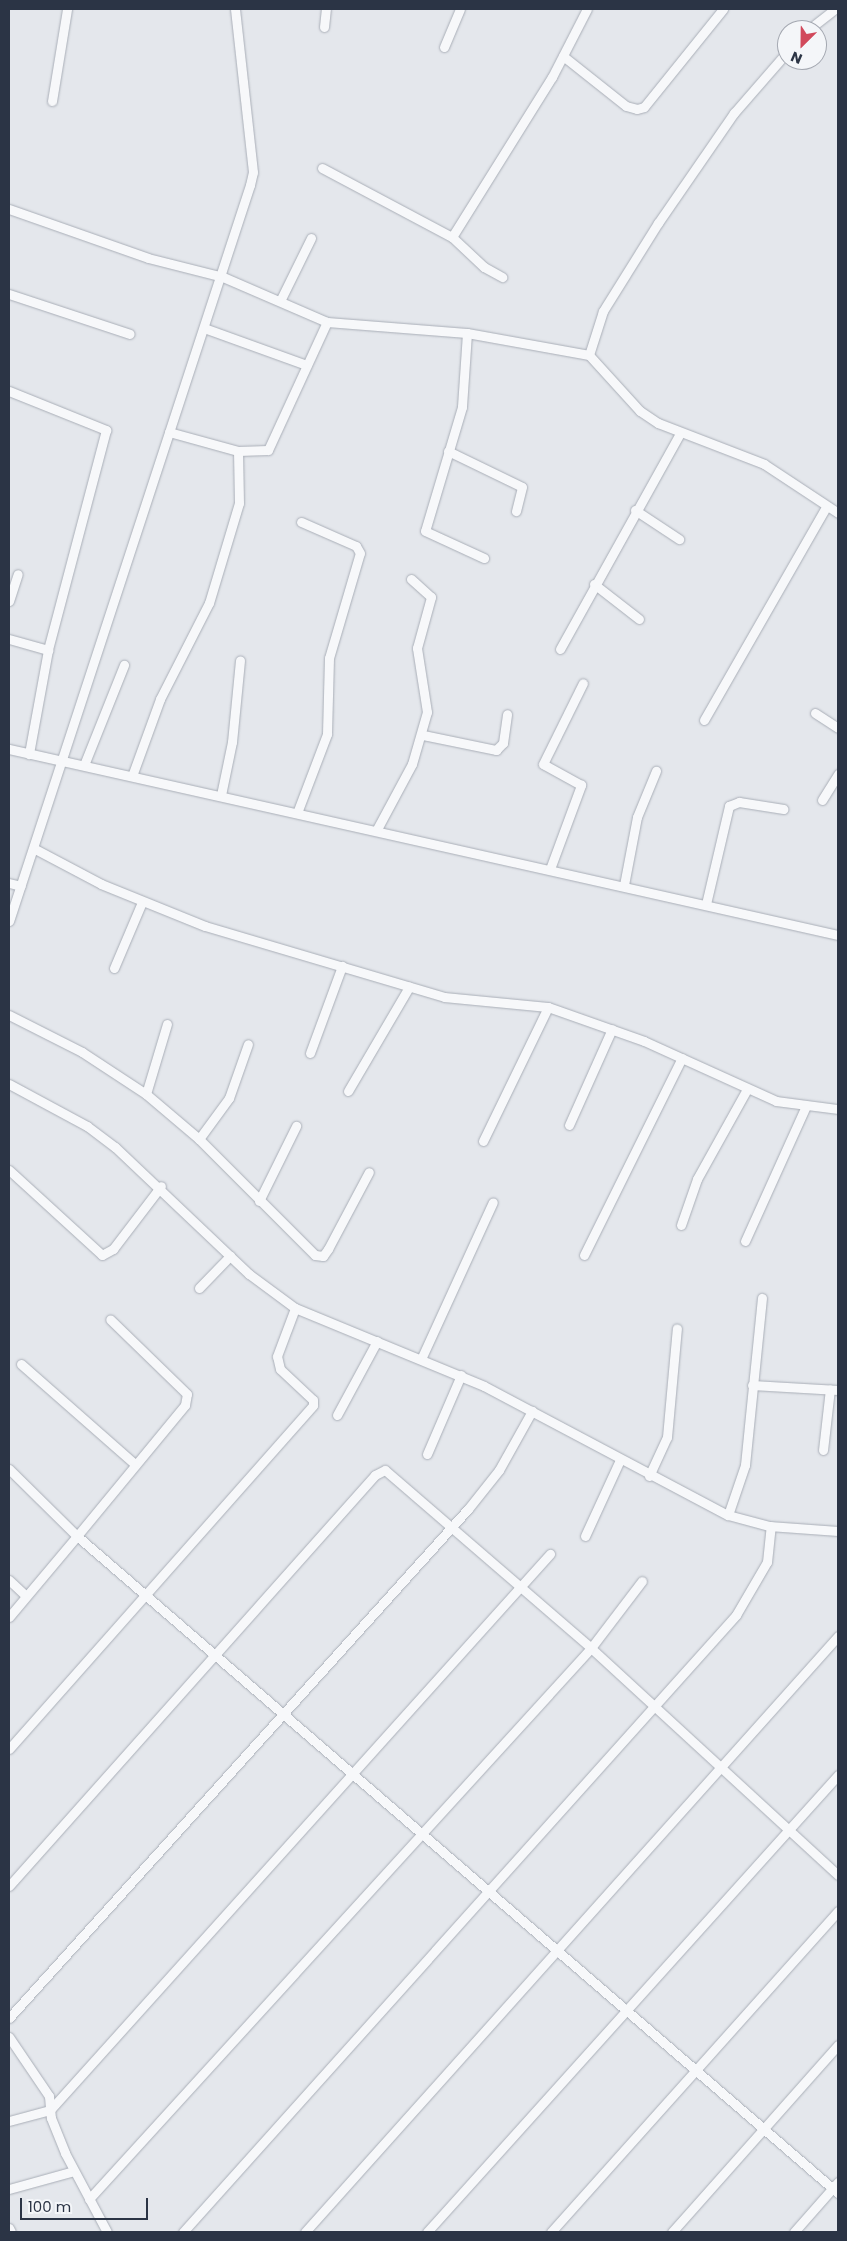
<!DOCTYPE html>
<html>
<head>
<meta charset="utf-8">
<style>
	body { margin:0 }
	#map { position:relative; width:847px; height:2241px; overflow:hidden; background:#e4e7ec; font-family:Poppins,sans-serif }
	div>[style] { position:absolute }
	.roads { filter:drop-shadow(0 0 1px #a9aeb7) drop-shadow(0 0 1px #a9aeb7) }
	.minor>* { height:9px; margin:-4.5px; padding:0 4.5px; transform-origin:4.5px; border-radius:4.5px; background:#f7f8fa }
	span { translate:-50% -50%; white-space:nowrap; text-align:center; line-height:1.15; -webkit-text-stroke:4.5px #f4f6f9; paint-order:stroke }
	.frame { position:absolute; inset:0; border:10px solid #2b3445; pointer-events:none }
	.north { position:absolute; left:777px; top:20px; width:50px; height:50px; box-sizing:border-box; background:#f4f6f9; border:1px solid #a4a8b1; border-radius:50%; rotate:203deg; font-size:14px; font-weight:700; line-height:20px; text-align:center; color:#2b3445 }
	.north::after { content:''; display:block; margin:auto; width:18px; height:22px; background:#d1495b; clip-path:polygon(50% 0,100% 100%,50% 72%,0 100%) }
	.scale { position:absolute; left:20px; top:2198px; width:128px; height:22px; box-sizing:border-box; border:2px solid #2b3445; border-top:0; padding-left:6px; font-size:15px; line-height:18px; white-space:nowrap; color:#2b3445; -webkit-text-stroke:4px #f4f6f9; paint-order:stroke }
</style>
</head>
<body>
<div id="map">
	<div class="roads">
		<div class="minor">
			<i style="left:324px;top:27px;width:18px;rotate:-84deg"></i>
			<i style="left:808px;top:30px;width:34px;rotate:-38deg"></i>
			<i style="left:444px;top:47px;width:41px;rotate:-67.2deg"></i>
			<i style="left:563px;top:56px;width:80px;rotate:38.4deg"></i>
			<i style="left:626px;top:106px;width:11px;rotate:15deg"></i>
			<i style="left:637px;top:109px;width:7px;rotate:-16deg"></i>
			<i style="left:644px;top:107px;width:126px;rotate:-51.1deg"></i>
			<i style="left:52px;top:101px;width:93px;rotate:-80.7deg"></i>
			<i style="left:322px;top:168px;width:147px;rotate:28deg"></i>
			<i style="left:452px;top:237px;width:44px;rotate:43.2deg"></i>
			<i style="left:484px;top:267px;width:21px;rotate:29deg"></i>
			<i style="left:9px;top:209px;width:147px;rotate:19.4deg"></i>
			<i style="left:148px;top:258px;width:77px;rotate:14.2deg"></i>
			<i style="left:223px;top:277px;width:113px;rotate:23.4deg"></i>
			<i style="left:327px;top:322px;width:140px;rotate:4.5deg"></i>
			<i style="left:467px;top:333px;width:124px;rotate:10.2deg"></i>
			<i style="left:589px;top:355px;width:76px;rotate:47.7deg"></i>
			<i style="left:640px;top:411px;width:22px;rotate:34deg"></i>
			<i style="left:658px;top:423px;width:114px;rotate:21.1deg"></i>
			<i style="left:764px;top:464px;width:89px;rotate:33.5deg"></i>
			<i style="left:452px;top:237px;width:189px;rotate:-58deg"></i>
			<i style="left:552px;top:77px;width:76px;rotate:-62.8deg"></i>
			<i style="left:9px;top:294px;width:127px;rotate:18.3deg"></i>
			<i style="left:281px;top:299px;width:68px;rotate:-63.8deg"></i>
			<i style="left:204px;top:328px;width:109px;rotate:19.9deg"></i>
			<i style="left:467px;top:333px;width:74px;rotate:93.9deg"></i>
			<i style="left:462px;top:407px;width:129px;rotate:106.6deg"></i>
			<i style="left:425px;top:531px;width:65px;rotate:24.6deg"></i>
			<i style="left:589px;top:355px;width:46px;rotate:-72.3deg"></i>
			<i style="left:603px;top:311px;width:104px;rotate:-58deg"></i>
			<i style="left:658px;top:223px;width:134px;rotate:-55.4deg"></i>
			<i style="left:734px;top:113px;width:81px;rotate:-49deg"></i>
			<i style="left:9px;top:391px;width:105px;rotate:21.9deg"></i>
			<i style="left:106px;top:430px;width:228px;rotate:104.8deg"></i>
			<i style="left:48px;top:650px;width:106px;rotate:100.4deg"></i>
			<i style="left:169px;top:432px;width:72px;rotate:15.4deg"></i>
			<i style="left:238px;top:451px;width:30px;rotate:-2deg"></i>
			<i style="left:268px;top:450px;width:141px;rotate:-65.3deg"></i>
			<i style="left:448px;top:451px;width:82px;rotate:25.9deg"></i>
			<i style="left:522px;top:487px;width:25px;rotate:104deg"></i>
			<i style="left:635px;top:510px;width:53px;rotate:33.4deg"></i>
			<i style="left:594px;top:584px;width:57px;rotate:37.9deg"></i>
			<i style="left:9px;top:601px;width:28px;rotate:-72deg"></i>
			<i style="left:9px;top:639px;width:41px;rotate:15.8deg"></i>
			<i style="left:560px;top:649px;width:247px;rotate:-60.9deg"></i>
			<i style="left:815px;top:713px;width:27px;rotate:33deg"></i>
			<i style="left:704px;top:720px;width:245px;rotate:-60.2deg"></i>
			<i style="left:423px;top:735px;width:75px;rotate:11.6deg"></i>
			<i style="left:496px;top:750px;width:10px;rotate:-45deg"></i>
			<i style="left:503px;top:743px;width:29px;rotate:-82deg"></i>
			<i style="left:9px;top:749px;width:850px;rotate:12.65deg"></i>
			<i style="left:84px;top:765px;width:108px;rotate:-68.2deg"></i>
			<i style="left:132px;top:776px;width:82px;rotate:-70deg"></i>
			<i style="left:160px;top:699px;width:108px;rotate:-63deg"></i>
			<i style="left:209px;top:603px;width:104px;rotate:-73.3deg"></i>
			<i style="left:239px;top:503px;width:52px;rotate:-91.1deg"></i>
			<i style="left:221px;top:795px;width:54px;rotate:-78.3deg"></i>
			<i style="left:232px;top:742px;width:82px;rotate:-84.4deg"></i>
			<i style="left:822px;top:800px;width:31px;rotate:-58deg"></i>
			<i style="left:297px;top:813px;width:85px;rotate:-69.2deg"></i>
			<i style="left:327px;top:734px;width:76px;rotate:-88.5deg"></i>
			<i style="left:329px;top:658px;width:109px;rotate:-73.6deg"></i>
			<i style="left:360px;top:553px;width:8px;rotate:-120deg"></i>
			<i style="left:356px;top:546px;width:60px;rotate:-156.4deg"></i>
			<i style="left:376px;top:831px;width:76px;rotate:-61.8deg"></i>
			<i style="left:412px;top:764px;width:54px;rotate:-73.9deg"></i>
			<i style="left:427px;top:712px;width:65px;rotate:-98.9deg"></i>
			<i style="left:417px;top:648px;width:53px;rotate:-74.6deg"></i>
			<i style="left:431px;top:597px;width:27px;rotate:-138deg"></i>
			<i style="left:35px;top:849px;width:75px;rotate:27.9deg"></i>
			<i style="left:101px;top:884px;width:112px;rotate:22deg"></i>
			<i style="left:205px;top:926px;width:249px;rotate:16.5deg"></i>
			<i style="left:444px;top:997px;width:104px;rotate:5.5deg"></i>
			<i style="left:548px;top:1007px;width:102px;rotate:19.5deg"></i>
			<i style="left:644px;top:1041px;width:145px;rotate:24.4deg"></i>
			<i style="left:776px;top:1101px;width:63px;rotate:7.4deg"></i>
			<i style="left:550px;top:869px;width:90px;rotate:-69.7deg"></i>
			<i style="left:581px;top:785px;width:43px;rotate:-151.1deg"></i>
			<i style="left:543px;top:764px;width:90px;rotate:-63.7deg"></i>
			<i style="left:9px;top:883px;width:12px;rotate:14deg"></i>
			<i style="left:624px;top:885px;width:69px;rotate:-79.2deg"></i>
			<i style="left:637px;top:817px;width:50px;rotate:-67.6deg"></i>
			<i style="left:706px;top:904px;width:101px;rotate:-76.8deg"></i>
			<i style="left:729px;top:806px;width:11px;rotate:-22deg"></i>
			<i style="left:739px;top:802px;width:45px;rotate:9deg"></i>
			<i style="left:9px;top:921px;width:774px;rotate:-71.87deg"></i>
			<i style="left:250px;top:185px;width:13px;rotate:-77deg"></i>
			<i style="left:253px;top:172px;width:164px;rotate:-96.3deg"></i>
			<i style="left:114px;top:968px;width:72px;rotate:-67deg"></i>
			<i style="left:9px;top:1015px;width:82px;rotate:26.9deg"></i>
			<i style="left:82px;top:1052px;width:77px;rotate:33.3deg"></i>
			<i style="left:146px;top:1094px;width:70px;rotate:40.3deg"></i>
			<i style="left:199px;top:1139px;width:164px;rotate:45deg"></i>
			<i style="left:315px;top:1255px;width:8px;rotate:7deg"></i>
			<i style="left:323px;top:1256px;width:9px;rotate:-54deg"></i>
			<i style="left:328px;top:1249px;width:87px;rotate:-62deg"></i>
			<i style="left:310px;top:1053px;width:93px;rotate:-69.8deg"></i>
			<i style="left:9px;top:1084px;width:89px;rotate:28.3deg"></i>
			<i style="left:87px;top:1126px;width:35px;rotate:37deg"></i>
			<i style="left:115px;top:1147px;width:185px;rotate:43.5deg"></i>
			<i style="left:249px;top:1274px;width:57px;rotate:36.5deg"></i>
			<i style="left:295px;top:1308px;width:204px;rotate:22.4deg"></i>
			<i style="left:484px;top:1386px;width:276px;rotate:27.9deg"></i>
			<i style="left:728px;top:1515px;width:42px;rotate:15deg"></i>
			<i style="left:769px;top:1526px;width:69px;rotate:4.1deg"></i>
			<i style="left:348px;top:1091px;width:121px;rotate:-59.6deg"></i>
			<i style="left:146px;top:1094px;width:73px;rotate:-73.3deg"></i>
			<i style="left:569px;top:1125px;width:105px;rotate:-65.9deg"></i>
			<i style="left:199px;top:1139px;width:51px;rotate:-53.8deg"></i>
			<i style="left:229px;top:1098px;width:57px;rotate:-70.6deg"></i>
			<i style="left:483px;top:1141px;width:149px;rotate:-64.1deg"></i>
			<i style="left:9px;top:1170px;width:126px;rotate:42.4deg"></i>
			<i style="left:102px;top:1255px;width:13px;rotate:-29deg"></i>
			<i style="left:113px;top:1249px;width:79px;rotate:-52.7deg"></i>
			<i style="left:259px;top:1201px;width:84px;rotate:-63.7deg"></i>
			<i style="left:681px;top:1225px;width:49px;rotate:-70.8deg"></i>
			<i style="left:697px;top:1179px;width:101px;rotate:-60.9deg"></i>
			<i style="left:745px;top:1241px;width:148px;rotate:-65.7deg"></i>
			<i style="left:584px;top:1255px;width:220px;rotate:-63.6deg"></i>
			<i style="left:199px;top:1288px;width:45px;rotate:-45.9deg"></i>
			<i style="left:422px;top:1357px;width:170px;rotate:-65.4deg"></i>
			<i style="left:21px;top:1364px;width:152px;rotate:41.3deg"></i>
			<i style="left:752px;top:1385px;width:86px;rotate:3.3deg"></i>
			<i style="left:337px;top:1415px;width:84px;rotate:-61.6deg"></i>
			<i style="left:823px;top:1450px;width:61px;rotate:-83.5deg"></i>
			<i style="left:427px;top:1454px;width:86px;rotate:-66.7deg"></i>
			<i style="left:9px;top:1469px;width:95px;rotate:44.6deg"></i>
			<i style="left:77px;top:1536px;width:170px;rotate:-50.5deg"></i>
			<i style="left:185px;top:1405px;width:11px;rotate:-80deg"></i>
			<i style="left:187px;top:1394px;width:107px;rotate:-135.8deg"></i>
			<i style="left:649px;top:1476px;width:43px;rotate:-65.2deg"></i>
			<i style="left:667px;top:1437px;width:109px;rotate:-84.8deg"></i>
			<i style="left:728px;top:1515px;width:53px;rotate:-71.2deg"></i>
			<i style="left:745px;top:1465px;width:168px;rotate:-84.2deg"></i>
			<i style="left:585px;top:1536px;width:84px;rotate:-65.3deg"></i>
			<i style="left:9px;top:1580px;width:23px;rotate:43deg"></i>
			<i style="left:9px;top:1617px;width:106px;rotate:-50deg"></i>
			<i style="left:77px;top:1536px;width:1005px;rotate:40.81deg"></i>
			<i style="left:9px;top:1749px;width:459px;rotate:-48.5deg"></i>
			<i style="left:313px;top:1405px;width:5px;rotate:-90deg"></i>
			<i style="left:313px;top:1400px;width:45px;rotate:-136.8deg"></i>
			<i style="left:280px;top:1369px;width:13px;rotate:-103deg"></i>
			<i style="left:277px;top:1356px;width:51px;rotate:-69.4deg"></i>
			<i style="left:9px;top:1886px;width:550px;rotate:-48.31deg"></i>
			<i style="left:375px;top:1475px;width:11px;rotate:-27deg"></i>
			<i style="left:385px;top:1470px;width:272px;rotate:40.8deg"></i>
			<i style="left:591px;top:1648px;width:335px;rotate:42.6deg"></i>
			<i style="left:9px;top:2018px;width:685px;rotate:-47.96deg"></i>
			<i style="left:468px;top:1509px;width:50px;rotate:-51.5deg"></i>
			<i style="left:499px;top:1470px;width:68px;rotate:-60.8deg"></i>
			<i style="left:9px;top:2037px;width:71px;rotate:55.9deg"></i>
			<i style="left:49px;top:2096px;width:22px;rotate:85deg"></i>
			<i style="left:51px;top:2118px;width:38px;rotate:68deg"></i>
			<i style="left:65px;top:2153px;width:89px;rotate:62deg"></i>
			<i style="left:9px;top:2121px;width:42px;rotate:-15deg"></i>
			<i style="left:50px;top:2110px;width:748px;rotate:-48.04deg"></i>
			<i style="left:9px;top:2189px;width:67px;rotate:-15.5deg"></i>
			<i style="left:89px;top:2199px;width:745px;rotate:-47.66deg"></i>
			<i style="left:591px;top:1648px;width:84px;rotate:-52.7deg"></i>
			<i style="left:9px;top:2228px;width:4px;rotate:63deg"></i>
			<i style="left:183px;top:2232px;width:829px;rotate:-48.13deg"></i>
			<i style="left:736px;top:1615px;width:61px;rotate:-59.7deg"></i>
			<i style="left:767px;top:1562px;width:36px;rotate:-84deg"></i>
			<i style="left:305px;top:2232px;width:800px;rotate:-48.19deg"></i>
			<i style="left:427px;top:2232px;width:615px;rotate:-48.03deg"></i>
			<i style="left:551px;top:2232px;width:431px;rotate:-48.2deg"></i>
			<i style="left:672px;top:2232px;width:250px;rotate:-48.4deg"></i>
			<i style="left:794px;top:2232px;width:67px;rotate:-48.7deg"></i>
		</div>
	</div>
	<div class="frame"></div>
	<div class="north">N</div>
	<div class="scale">100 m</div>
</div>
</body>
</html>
